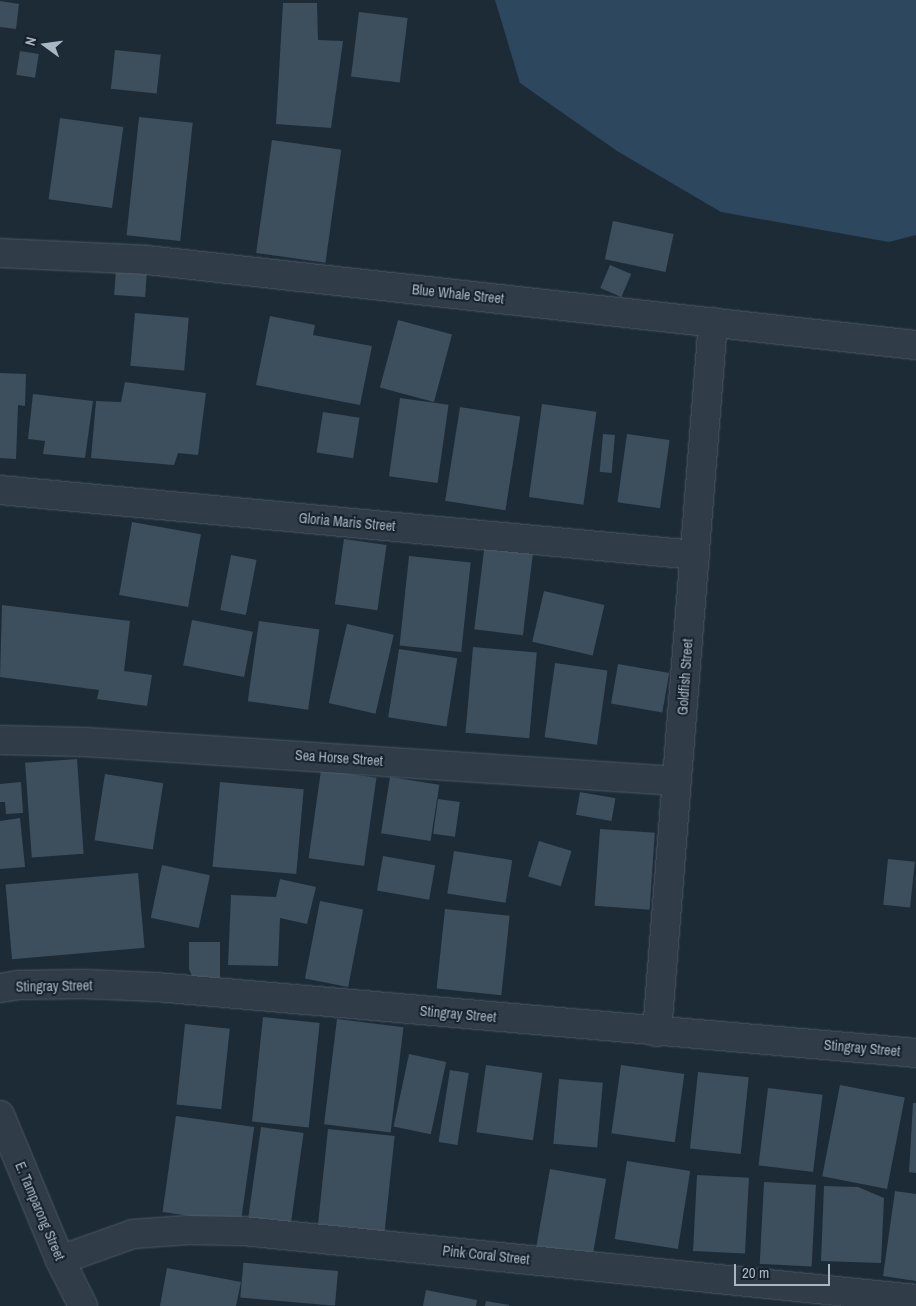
<!DOCTYPE html>
<html>
<head>
<meta charset="utf-8">
<style>
	body { margin:0 }
	#map { position:relative; width:916px; height:1306px; overflow:hidden; background:#1d2b37; font-family:"Archivo Narrow",sans-serif }
	div>[style] { position:absolute }
	.water>* { inset:0; background:#2c475e }
	.building>* { inset:0; background:#3d4e5c; transform-origin:0 0 }
	.roads { filter:drop-shadow(0 0 1px #4d5a65) drop-shadow(0 0 1px #4d5a65) }
	.minor>* { height:28px; margin:-14px; padding:0 14px; transform-origin:14px; border-radius:14px; background:#303c47 }
	span { translate:-50% -50%; white-space:nowrap; text-align:center; line-height:1.15; -webkit-text-stroke:4px #16212b; paint-order:stroke }
	.street-label { font-size:14px; color:#a9b7c5 }
	.north { position:absolute; left:20px; top:20px; width:50px; height:50px; -webkit-text-stroke:4px #16212b; paint-order:stroke; rotate:284deg; font-size:14px; font-weight:700; line-height:20px; text-align:center; color:#a9b7c5 }
	.north::after { content:''; display:block; margin:auto; width:18px; height:22px; background:#a9b7c5; clip-path:polygon(50% 0,100% 100%,50% 72%,0 100%) }
	.scale { position:absolute; left:734px; top:1264px; width:96px; height:22px; box-sizing:border-box; border:2px solid #a9b7c5; border-top:0; padding-left:6px; font-size:15px; line-height:18px; white-space:nowrap; color:#a9b7c5; -webkit-text-stroke:4px #16212b; paint-order:stroke }
</style>
</head>
<body>
<div id="map">
	<div class="water">
		<i style="clip-path:polygon(495px 0,916px 0,916px 235px,889px 242px,721px 212px,617px 151px,520px 83px)"></i>
	</div>
	<div class="building">
		<i style="clip-path:polygon(0 1px,19px 4px,16px 29px,0 27px)"></i>
		<i style="clip-path:polygon(283px 3px,317px 3px,318px 40px,343px 41px,331px 128px,276px 124px)"></i>
		<i style="left:359px;top:12px;width:49px;height:65px;rotate:7deg"></i>
		<i style="left:115px;top:50px;width:46px;height:39px;rotate:6deg"></i>
		<i style="left:20px;top:51px;width:19px;height:24px;rotate:9deg"></i>
		<i style="left:139px;top:117px;width:54px;height:119px;rotate:6deg"></i>
		<i style="left:60px;top:118px;width:64px;height:82px;rotate:8deg"></i>
		<i style="left:272px;top:140px;width:70px;height:114px;rotate:8deg"></i>
		<i style="left:613px;top:221px;width:62px;height:39px;rotate:12deg"></i>
		<i style="left:610px;top:265px;width:23px;height:25px;rotate:23deg"></i>
		<i style="left:116px;top:269px;width:31px;height:26px;rotate:4deg"></i>
		<i style="left:135px;top:313px;width:54px;height:53px;rotate:5deg"></i>
		<i style="clip-path:polygon(270px 316px,315px 325px,313px 335px,372px 346px,360px 405px,256px 385px)"></i>
		<i style="left:398px;top:320px;width:56px;height:70px;rotate:15deg"></i>
		<i style="clip-path:polygon(0 373px,26px 374px,25px 406px,18px 405px,16px 459px,0 458px)"></i>
		<i style="clip-path:polygon(125px 382px,206px 393px,198px 455px,178px 453px,174px 465px,91px 458px,96px 401px,121px 402px)"></i>
		<i style="clip-path:polygon(33px 394px,93px 401px,85px 458px,43px 454px,45px 441px,28px 439px)"></i>
		<i style="left:400px;top:398px;width:49px;height:79px;rotate:8deg"></i>
		<i style="left:542px;top:404px;width:55px;height:94px;rotate:8deg"></i>
		<i style="left:460px;top:407px;width:61px;height:95px;rotate:9deg"></i>
		<i style="left:323px;top:412px;width:37px;height:41px;rotate:9deg"></i>
		<i style="left:603px;top:434px;width:12px;height:38px;rotate:5deg"></i>
		<i style="left:627px;top:434px;width:43px;height:69px;rotate:8deg"></i>
		<i style="left:132px;top:522px;width:70px;height:74px;rotate:10deg"></i>
		<i style="left:344px;top:539px;width:43px;height:66px;rotate:8deg"></i>
		<i style="left:485px;top:542px;width:49px;height:88px;rotate:7deg"></i>
		<i style="left:231px;top:555px;width:26px;height:56px;rotate:11deg"></i>
		<i style="left:409px;top:556px;width:62px;height:90px;rotate:6deg"></i>
		<i style="left:544px;top:591px;width:62px;height:52px;rotate:13deg"></i>
		<i style="clip-path:polygon(2px 605px,130px 621px,124px 671px,152px 675px,147px 706px,97px 699px,99px 690px,0 677px)"></i>
		<i style="left:192px;top:620px;width:62px;height:46px;rotate:11deg"></i>
		<i style="left:259px;top:621px;width:61px;height:81px;rotate:8deg"></i>
		<i style="left:347px;top:624px;width:48px;height:81px;rotate:13deg"></i>
		<i style="left:473px;top:647px;width:64px;height:86px;rotate:5deg"></i>
		<i style="left:399px;top:649px;width:59px;height:69px;rotate:9deg"></i>
		<i style="left:555px;top:663px;width:53px;height:75px;rotate:8deg"></i>
		<i style="left:618px;top:664px;width:52px;height:40px;rotate:10deg"></i>
		<i style="left:77px;top:759px;width:95px;height:52px;rotate:86deg"></i>
		<i style="left:321px;top:770px;width:56px;height:89px;rotate:8deg"></i>
		<i style="left:105px;top:774px;width:59px;height:67px;rotate:9deg"></i>
		<i style="left:390px;top:777px;width:50px;height:57px;rotate:9deg"></i>
		<i style="clip-path:polygon(21px 782px,23px 813px,6px 814px,5px 802px,0 802px,0 784px)"></i>
		<i style="left:220px;top:782px;width:84px;height:85px;rotate:5deg"></i>
		<i style="left:580px;top:792px;width:36px;height:23px;rotate:10deg"></i>
		<i style="left:438px;top:799px;width:22px;height:35px;rotate:8deg"></i>
		<i style="clip-path:polygon(20px 818px,25px 867px,0 869px,0 821px)"></i>
		<i style="left:600px;top:829px;width:55px;height:77px;rotate:4deg"></i>
		<i style="left:539px;top:841px;width:34px;height:37px;rotate:17deg"></i>
		<i style="left:454px;top:851px;width:59px;height:43px;rotate:9deg"></i>
		<i style="left:383px;top:856px;width:53px;height:35px;rotate:10deg"></i>
		<i style="left:888px;top:859px;width:27px;height:46px;rotate:6deg"></i>
		<i style="left:162px;top:865px;width:49px;height:54px;rotate:12deg"></i>
		<i style="left:138px;top:873px;width:75px;height:133px;rotate:85deg"></i>
		<i style="clip-path:polygon(280px 879px,316px 887px,307px 924px,280px 918px,278px 966px,228px 965px,231px 895px,276px 897px)"></i>
		<i style="left:320px;top:901px;width:44px;height:79px;rotate:11deg"></i>
		<i style="left:445px;top:909px;width:65px;height:80px;rotate:6deg"></i>
		<i style="clip-path:polygon(189px 942px,220px 942px,220px 978px,193px 978px,189px 969px)"></i>
		<i style="left:263px;top:1017px;width:57px;height:105px;rotate:6deg"></i>
		<i style="left:337px;top:1019px;width:67px;height:106px;rotate:7deg"></i>
		<i style="left:185px;top:1024px;width:45px;height:81px;rotate:6deg"></i>
		<i style="left:409px;top:1054px;width:38px;height:74px;rotate:12deg"></i>
		<i style="left:486px;top:1065px;width:57px;height:68px;rotate:8deg"></i>
		<i style="left:621px;top:1065px;width:64px;height:69px;rotate:8deg"></i>
		<i style="left:450px;top:1070px;width:19px;height:73px;rotate:9deg"></i>
		<i style="left:698px;top:1072px;width:51px;height:77px;rotate:6deg"></i>
		<i style="left:559px;top:1079px;width:44px;height:65px;rotate:5deg"></i>
		<i style="left:840px;top:1085px;width:66px;height:93px;rotate:11deg"></i>
		<i style="left:768px;top:1088px;width:55px;height:78px;rotate:7deg"></i>
		<i style="clip-path:polygon(913px 1103px,916px 1103px,916px 1173px,909px 1172px)"></i>
		<i style="left:176px;top:1116px;width:79px;height:97px;rotate:8deg"></i>
		<i style="left:261px;top:1127px;width:43px;height:97px;rotate:8deg"></i>
		<i style="left:328px;top:1129px;width:67px;height:98px;rotate:6deg"></i>
		<i style="left:627px;top:1161px;width:64px;height:79px;rotate:9deg"></i>
		<i style="left:550px;top:1169px;width:57px;height:80px;rotate:10deg"></i>
		<i style="left:697px;top:1175px;width:52px;height:76px;rotate:3deg"></i>
		<i style="left:764px;top:1182px;width:52px;height:82px;rotate:3deg"></i>
		<i style="clip-path:polygon(824px 1186px,858px 1187px,884px 1198px,881px 1263px,821px 1261px)"></i>
		<i style="clip-path:polygon(895px 1191px,916px 1194px,916px 1281px,883px 1276px)"></i>
		<i style="clip-path:polygon(167px 1268px,241px 1282px,236px 1306px,160px 1306px)"></i>
		<i style="left:338px;top:1271px;width:35px;height:95px;rotate:95deg"></i>
		<i style="clip-path:polygon(426px 1290px,477px 1300px,476px 1306px,423px 1306px)"></i>
		<i style="clip-path:polygon(486px 1301px,509px 1305px,509px 1306px,485px 1306px)"></i>
	</div>
	<div class="roads">
		<div class="minor">
			<i style="left:0;top:253px;width:147px;rotate:2.7deg"></i>
			<i style="left:147px;top:260px;width:774px;rotate:6.31deg"></i>
			<i style="left:0;top:490px;width:698px;rotate:5.34deg"></i>
			<i style="left:0;top:740px;width:85px;rotate:1.3deg"></i>
			<i style="left:85px;top:742px;width:593px;rotate:3.77deg"></i>
			<i style="left:0;top:988px;width:20px;rotate:-9deg"></i>
			<i style="left:20px;top:985px;width:63px;rotate:-0.9deg"></i>
			<i style="left:83px;top:984px;width:73px;rotate:2.4deg"></i>
			<i style="left:156px;top:987px;width:763px;rotate:4.96deg"></i>
			<i style="left:657px;top:1032px;width:712px;rotate:-85.49deg"></i>
			<i style="left:0;top:1115px;width:157px;rotate:67.5deg"></i>
			<i style="left:60px;top:1260px;width:51px;rotate:63.4deg"></i>
			<i style="left:60px;top:1260px;width:77px;rotate:-19.6deg"></i>
			<i style="left:133px;top:1234px;width:55px;rotate:-4.2deg"></i>
			<i style="left:188px;top:1230px;width:55px;rotate:1deg"></i>
			<i style="left:243px;top:1231px;width:676px;rotate:5.77deg"></i>
		</div>
	</div>
	<div class="street-label">
		<span style="left:458px;top:294px;rotate:6deg">Blue Whale Street</span>
		<span style="left:347px;top:522px;rotate:5deg">Gloria Maris Street</span>
		<span style="left:685px;top:677px;rotate:-86deg">Goldfish Street</span>
		<span style="left:339px;top:758px;rotate:4deg">Sea Horse Street</span>
		<span style="left:54px;top:986px;rotate:-1deg">Stingray Street</span>
		<span style="left:458px;top:1014px;rotate:5deg">Stingray Street</span>
		<span style="left:862px;top:1048px;rotate:5deg">Stingray Street</span>
		<span style="left:40px;top:1211px;rotate:67deg">E. Tamparong Street</span>
		<span style="left:486px;top:1255px;rotate:6deg">Pink Coral Street</span>
	</div>
	<div class="north">N</div>
	<div class="scale">20 m</div>
</div>
</body>
</html>
